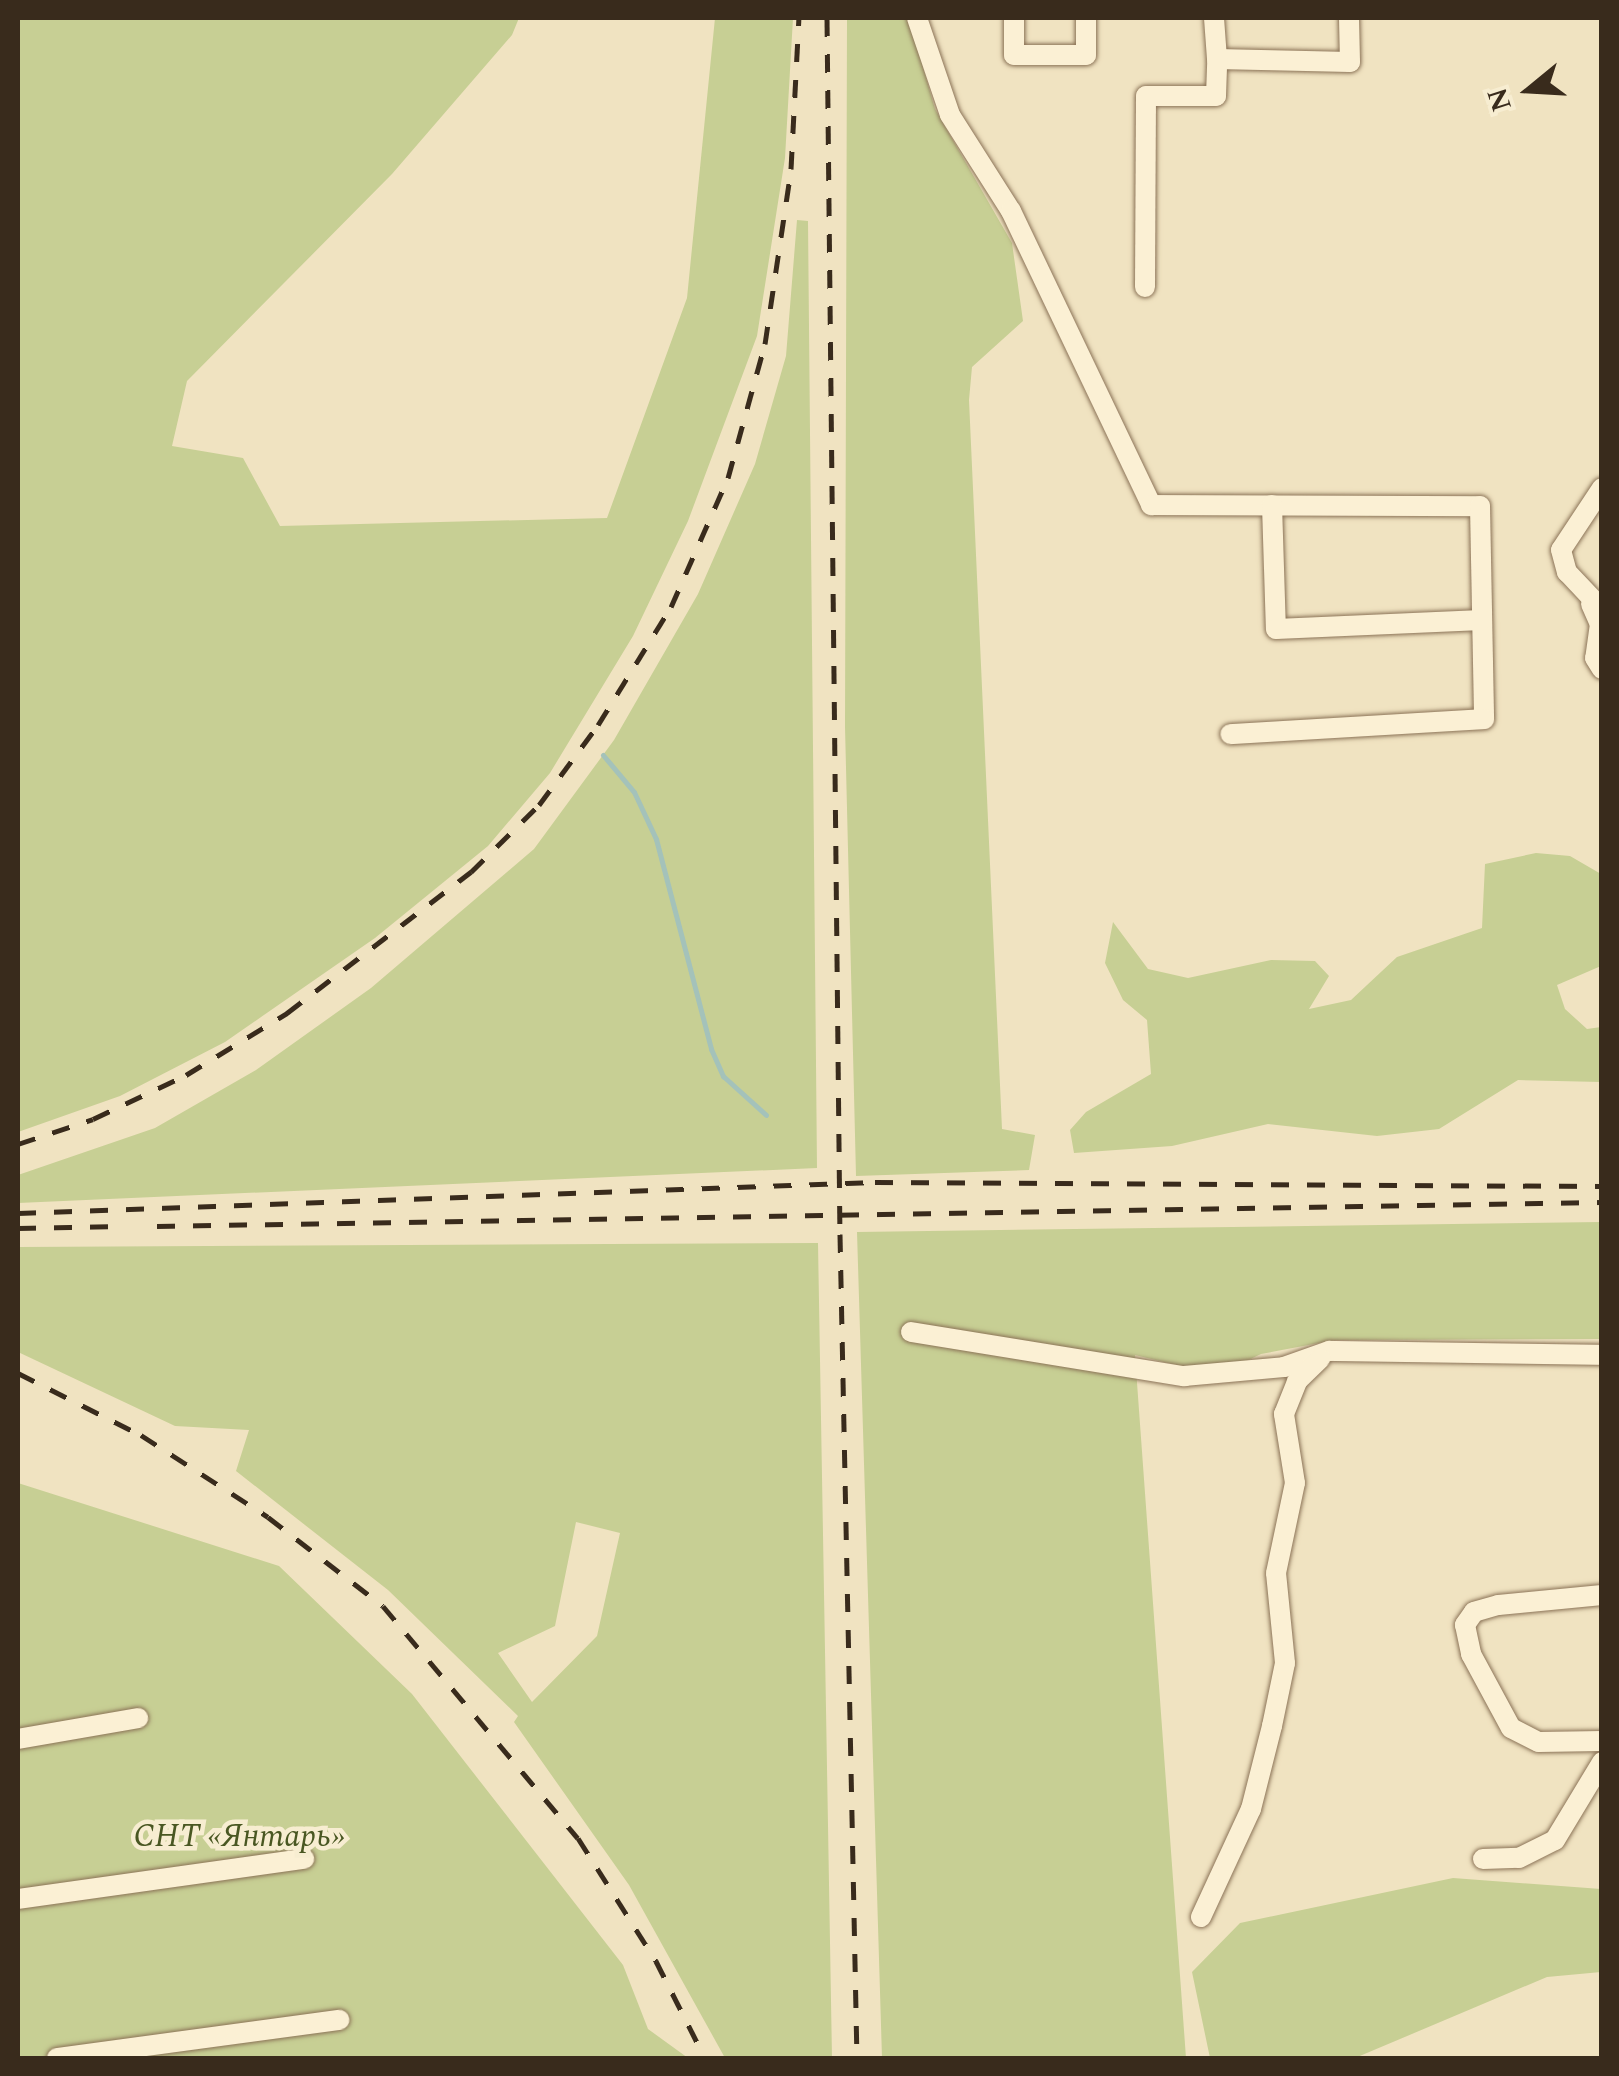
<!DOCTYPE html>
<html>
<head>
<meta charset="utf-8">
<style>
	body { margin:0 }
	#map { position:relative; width:1619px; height:2076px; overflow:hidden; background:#f0e3c1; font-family:Spectral,serif }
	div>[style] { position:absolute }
	.green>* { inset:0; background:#c7cf94 }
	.stream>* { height:5px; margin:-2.5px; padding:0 2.5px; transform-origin:2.5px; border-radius:2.5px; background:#a4c2ba }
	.roads { filter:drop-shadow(0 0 2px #8b7357) drop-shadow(0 0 2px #8b7357) }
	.minor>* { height:20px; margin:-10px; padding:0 10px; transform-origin:10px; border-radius:10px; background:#fbf0d4 }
	.rail>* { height:5px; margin-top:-2.5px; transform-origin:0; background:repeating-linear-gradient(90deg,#392b1c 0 18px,transparent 0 36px) }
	span { translate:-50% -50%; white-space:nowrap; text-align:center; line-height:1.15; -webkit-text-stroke:9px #f7edd1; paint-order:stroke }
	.park-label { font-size:32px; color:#495722; font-style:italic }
	.frame { position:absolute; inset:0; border:20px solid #392b1c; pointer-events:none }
	.north { position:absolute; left:1479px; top:40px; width:100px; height:100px; -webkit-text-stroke:8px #f7edd1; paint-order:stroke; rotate:252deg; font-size:28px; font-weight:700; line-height:40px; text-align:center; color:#392b1c }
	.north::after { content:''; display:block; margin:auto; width:35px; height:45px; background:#392b1c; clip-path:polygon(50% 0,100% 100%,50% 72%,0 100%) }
</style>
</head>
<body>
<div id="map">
	<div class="green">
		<i style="clip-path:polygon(18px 18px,519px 18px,512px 35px,392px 174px,187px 381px,172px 446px,243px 458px,280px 526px,607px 518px,687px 298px,715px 18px,793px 18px,785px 158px,757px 336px,688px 521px,633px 636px,550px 773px,488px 846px,375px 938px,225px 1042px,120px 1096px,18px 1132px)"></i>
		<i style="clip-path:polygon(847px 18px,909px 18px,935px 109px,1012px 243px,1023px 321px,972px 367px,969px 400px,1002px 1129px,1035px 1135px,1029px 1170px,856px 1176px,845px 727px)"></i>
		<i style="clip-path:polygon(797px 220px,808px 221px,817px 1168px,18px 1203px,18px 1175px,155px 1128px,256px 1070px,371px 988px,534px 849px,614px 740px,698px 594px,755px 464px,786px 356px)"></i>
		<i style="clip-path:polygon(1536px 853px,1570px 856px,1601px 874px,1601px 966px,1557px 985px,1565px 1009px,1587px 1029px,1601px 1027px,1601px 1082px,1518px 1080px,1439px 1129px,1377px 1136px,1268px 1124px,1172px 1146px,1074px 1153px,1070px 1130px,1086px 1112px,1151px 1074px,1147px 1020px,1123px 1000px,1105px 963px,1113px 922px,1148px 969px,1188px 978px,1271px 960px,1315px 961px,1329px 976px,1309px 1009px,1351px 1000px,1397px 957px,1482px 928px,1485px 864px)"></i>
		<i style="clip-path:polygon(1601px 1222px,1601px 1339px,1335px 1340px,1261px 1354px,1217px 1375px,1135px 1355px,1186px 2058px,882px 2058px,857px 1232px)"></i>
		<i style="clip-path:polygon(evenodd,818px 1243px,832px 2058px,725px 2058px,629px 1885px,514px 1722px,518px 1716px,388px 1590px,236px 1471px,249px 1430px,175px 1426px,18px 1352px,18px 1247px,818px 1243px,576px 1522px,620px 1533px,597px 1636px,532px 1702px,498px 1653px,555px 1626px,576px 1522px)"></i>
		<i style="clip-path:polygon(18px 1483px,279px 1566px,412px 1694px,623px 1965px,648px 2029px,688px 2058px,18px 2058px)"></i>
		<i style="clip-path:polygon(1453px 1878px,1601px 1889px,1601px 1972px,1547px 1977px,1355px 2058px,1210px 2058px,1192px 1972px,1240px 1923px)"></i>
	</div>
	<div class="stream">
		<i style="left:603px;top:755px;width:48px;rotate:50deg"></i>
		<i style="left:634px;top:792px;width:52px;rotate:64.9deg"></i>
		<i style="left:656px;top:839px;width:217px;rotate:75.3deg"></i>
		<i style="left:711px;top:1049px;width:30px;rotate:66deg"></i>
		<i style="left:723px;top:1076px;width:58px;rotate:42.2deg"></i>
	</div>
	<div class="roads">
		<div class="minor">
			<i style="left:917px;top:18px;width:102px;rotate:71.2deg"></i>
			<i style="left:950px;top:115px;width:114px;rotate:57.6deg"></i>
			<i style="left:1011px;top:211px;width:326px;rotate:64.5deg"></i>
			<i style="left:1151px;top:505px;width:329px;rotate:0.2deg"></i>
			<i style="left:1480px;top:506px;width:213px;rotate:88.9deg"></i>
			<i style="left:1484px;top:719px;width:254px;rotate:176.6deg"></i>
			<i style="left:1014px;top:18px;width:37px;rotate:90deg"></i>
			<i style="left:1014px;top:55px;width:72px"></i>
			<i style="left:1086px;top:55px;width:37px;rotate:-90deg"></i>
			<i style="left:1214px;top:18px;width:41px;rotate:85.8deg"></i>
			<i style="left:1217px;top:59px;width:133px;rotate:1.3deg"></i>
			<i style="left:1350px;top:62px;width:44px;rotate:-91.3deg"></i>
			<i style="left:1145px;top:287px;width:191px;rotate:-89.7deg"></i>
			<i style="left:1146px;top:96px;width:70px"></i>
			<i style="left:1216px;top:96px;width:37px;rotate:-88deg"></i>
			<i style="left:1602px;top:488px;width:74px;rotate:123.5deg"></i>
			<i style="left:1561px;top:550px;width:23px;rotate:75deg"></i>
			<i style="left:1567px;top:572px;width:51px;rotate:46.6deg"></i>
			<i style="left:1272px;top:505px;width:124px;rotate:88.2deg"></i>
			<i style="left:1276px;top:629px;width:206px;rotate:-2.5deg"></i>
			<i style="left:1591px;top:604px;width:22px;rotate:66deg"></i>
			<i style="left:1600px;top:624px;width:34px;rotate:98deg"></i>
			<i style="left:1595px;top:658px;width:13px;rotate:58deg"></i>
			<i style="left:911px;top:1332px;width:277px;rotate:9.2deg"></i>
			<i style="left:1184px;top:1376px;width:100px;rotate:-5.1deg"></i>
			<i style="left:1284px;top:1367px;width:48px;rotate:-19.6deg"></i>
			<i style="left:1329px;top:1351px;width:273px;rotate:0.8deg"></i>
			<i style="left:1602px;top:1595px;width:104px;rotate:174.5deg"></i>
			<i style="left:1498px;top:1605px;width:25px;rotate:164deg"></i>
			<i style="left:1474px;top:1612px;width:16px;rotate:125deg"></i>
			<i style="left:1465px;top:1625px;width:30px;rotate:78deg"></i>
			<i style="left:1471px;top:1654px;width:84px;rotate:61.6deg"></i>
			<i style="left:1511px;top:1728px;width:31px;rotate:27deg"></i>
			<i style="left:1539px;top:1742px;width:63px;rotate:-0.9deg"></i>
			<i style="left:18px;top:1739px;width:122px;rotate:-9.9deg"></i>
			<i style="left:1483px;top:1859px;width:36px;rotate:-2deg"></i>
			<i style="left:1519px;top:1858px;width:40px;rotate:-26.6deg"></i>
			<i style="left:1555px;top:1840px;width:91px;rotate:-58.9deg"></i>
			<i style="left:18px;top:1899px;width:289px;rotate:-8deg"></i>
			<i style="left:1201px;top:1917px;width:119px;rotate:-65.2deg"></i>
			<i style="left:1251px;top:1809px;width:86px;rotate:-75.8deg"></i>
			<i style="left:1272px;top:1726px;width:64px;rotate:-78.3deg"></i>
			<i style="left:1285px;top:1663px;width:90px;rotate:-95.7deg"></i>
			<i style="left:1276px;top:1573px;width:92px;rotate:-78.1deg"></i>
			<i style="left:1295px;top:1483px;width:70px;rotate:-99.1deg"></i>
			<i style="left:1284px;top:1414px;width:35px;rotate:-68deg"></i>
			<i style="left:1297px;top:1381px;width:32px;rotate:-44deg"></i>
			<i style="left:57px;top:2058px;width:285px;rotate:-7.7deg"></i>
		</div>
	</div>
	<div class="rail">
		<i style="left:827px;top:18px;width:1216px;rotate:89.39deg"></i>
		<i style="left:840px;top:1234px;width:824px;rotate:88.82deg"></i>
		<i style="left:18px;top:1144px;width:79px;rotate:-18.4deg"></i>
		<i style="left:93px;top:1119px;width:103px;rotate:-25.3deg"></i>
		<i style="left:186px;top:1075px;width:119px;rotate:-31.5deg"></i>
		<i style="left:287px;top:1013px;width:232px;rotate:-37.5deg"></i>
		<i style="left:471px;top:872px;width:95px;rotate:-44.6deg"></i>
		<i style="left:539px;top:805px;width:99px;rotate:-53.6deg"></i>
		<i style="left:598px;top:725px;width:139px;rotate:-58.3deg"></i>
		<i style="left:671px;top:607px;width:141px;rotate:-66.2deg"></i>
		<i style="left:728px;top:478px;width:139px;rotate:-74.6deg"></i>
		<i style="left:765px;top:344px;width:177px;rotate:-81.5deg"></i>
		<i style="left:791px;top:169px;width:151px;rotate:-87deg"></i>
		<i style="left:18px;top:1213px;width:858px;rotate:-2.07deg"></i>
		<i style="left:875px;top:1182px;width:727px;rotate:0.32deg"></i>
		<i style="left:157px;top:1226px;width:1445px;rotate:-0.95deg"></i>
		<i style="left:18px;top:1228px;width:104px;rotate:-1.1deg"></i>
		<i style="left:18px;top:1373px;width:138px;rotate:26.8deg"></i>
		<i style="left:141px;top:1435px;width:151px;rotate:32.8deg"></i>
		<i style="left:268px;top:1517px;width:145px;rotate:37.7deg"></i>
		<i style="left:383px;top:1606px;width:303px;rotate:50deg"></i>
		<i style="left:578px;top:1838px;width:146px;rotate:57.6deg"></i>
		<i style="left:656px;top:1961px;width:109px;rotate:63.2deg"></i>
	</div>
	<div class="park-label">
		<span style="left:239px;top:1837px">СНТ «Янтарь»</span>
	</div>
	<div class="frame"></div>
	<div class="north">N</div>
</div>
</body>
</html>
